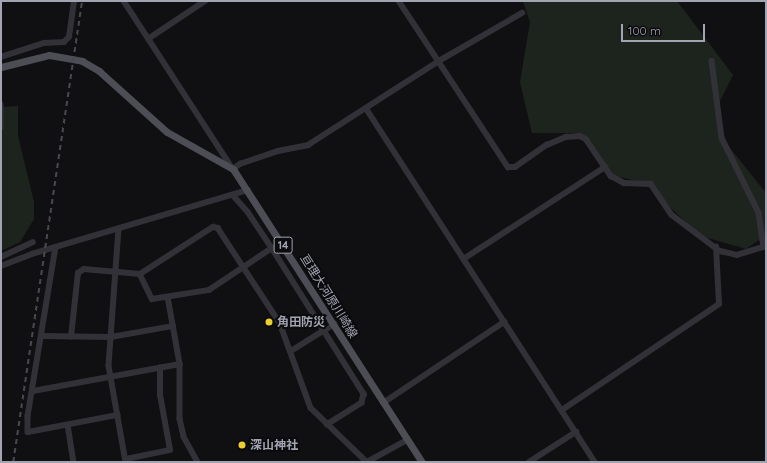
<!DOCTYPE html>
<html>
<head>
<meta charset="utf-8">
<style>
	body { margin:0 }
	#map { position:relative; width:767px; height:463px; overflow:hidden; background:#101012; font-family:Quicksand,"Noto Sans JP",sans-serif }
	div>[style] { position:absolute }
	.green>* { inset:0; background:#1d241e }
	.minor>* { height:5.5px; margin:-2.75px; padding:0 2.75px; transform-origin:2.75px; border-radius:2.75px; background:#313137 }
	.major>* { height:7px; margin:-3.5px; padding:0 3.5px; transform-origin:3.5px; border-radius:3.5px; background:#4d4e55 }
	.rail>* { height:1.5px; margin-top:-0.75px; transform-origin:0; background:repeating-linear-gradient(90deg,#484950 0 5px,transparent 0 9px) }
	.dots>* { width:11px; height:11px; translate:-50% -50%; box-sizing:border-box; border:2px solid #0b0b0d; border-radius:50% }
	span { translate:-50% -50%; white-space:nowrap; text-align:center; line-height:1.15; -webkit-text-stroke:4px #0b0b0d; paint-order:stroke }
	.shield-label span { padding:1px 3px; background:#0b0b0d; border:1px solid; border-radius:3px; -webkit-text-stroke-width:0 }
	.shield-label { font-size:11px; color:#a2a4b2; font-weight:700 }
	.street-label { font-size:12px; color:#a2a4b2 }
	.poi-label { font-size:12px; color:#a2a4b2; font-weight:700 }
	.left { translate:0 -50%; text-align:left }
	.frame { position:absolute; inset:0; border:2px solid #a2a4b2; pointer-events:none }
	.scale { position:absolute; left:621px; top:24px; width:84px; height:18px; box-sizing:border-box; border:2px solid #a2a4b2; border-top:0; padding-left:5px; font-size:12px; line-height:14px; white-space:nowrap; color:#a2a4b2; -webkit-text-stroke:3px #0b0b0d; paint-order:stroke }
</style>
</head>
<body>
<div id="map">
	<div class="green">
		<i style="clip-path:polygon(523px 1px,677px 1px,733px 75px,716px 109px,722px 138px,766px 193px,766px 235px,746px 249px,701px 236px,644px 183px,608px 174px,579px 133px,532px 133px,520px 82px,530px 22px)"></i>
		<i style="clip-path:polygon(18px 106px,18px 136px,34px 202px,34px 219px,20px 242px,1px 251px,1px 107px)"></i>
	</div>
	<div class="minor">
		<i style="left:124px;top:1px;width:200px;rotate:57deg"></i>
		<i style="left:233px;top:169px;width:9px;rotate:-36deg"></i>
		<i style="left:240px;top:164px;width:40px;rotate:-18.9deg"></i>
		<i style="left:278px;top:151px;width:31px;rotate:-11deg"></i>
		<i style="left:308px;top:145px;width:156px;rotate:-32.7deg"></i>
		<i style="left:439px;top:61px;width:96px;rotate:-30deg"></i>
		<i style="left:399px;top:1px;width:199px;rotate:56.7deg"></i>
		<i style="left:508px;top:167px;width:7px"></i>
		<i style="left:515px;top:167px;width:39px;rotate:-35deg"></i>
		<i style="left:547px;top:145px;width:21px;rotate:-23deg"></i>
		<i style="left:566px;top:137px;width:14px;rotate:-4deg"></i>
		<i style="left:580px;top:136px;width:7px;rotate:27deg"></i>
		<i style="left:586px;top:139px;width:45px;rotate:56deg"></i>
		<i style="left:611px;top:176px;width:15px;rotate:28deg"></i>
		<i style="left:624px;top:183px;width:27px;rotate:2deg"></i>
		<i style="left:651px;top:184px;width:37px;rotate:56deg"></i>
		<i style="left:672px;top:215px;width:60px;rotate:36.9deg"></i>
		<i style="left:720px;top:251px;width:17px;rotate:13deg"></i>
		<i style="left:737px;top:255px;width:30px;rotate:-17deg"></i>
		<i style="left:148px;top:39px;width:69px;rotate:-33.7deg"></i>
		<i style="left:1px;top:57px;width:45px;rotate:-18deg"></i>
		<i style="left:44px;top:43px;width:20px;rotate:-3deg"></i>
		<i style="left:64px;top:42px;width:7px;rotate:-45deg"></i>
		<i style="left:69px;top:37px;width:36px;rotate:-82deg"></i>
		<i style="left:712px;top:61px;width:78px;rotate:82.6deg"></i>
		<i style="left:722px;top:138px;width:84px;rotate:63.7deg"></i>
		<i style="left:759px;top:213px;width:34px;rotate:82deg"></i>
		<i style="left:1px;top:104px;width:23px;rotate:90deg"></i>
		<i style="left:366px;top:108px;width:422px;rotate:57.1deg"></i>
		<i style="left:234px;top:196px;width:21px;rotate:49deg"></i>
		<i style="left:248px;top:212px;width:43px;rotate:56.3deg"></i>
		<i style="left:272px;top:248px;width:173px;rotate:57.8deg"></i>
		<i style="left:364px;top:394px;width:9px;rotate:103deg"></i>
		<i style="left:362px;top:403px;width:41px;rotate:147.8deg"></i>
		<i style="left:119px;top:229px;width:137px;rotate:94.2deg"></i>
		<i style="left:109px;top:366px;width:97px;rotate:80deg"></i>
		<i style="left:56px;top:247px;width:171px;rotate:99.4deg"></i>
		<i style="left:28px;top:416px;width:16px;rotate:90deg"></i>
		<i style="left:28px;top:432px;width:91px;rotate:-10.8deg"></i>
		<i style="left:1px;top:257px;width:35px;rotate:-25deg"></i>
		<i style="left:465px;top:258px;width:167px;rotate:-33deg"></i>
		<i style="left:1px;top:266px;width:33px;rotate:-21deg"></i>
		<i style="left:32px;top:254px;width:225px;rotate:-16.5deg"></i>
		<i style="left:140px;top:274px;width:28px;rotate:64deg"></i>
		<i style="left:152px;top:299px;width:58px;rotate:-9deg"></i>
		<i style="left:209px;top:290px;width:76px;rotate:-33.7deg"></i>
		<i style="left:168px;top:297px;width:68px;rotate:79.8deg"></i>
		<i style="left:180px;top:364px;width:55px;rotate:90deg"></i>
		<i style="left:180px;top:419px;width:18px;rotate:77deg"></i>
		<i style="left:184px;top:437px;width:29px;rotate:61deg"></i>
		<i style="left:42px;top:336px;width:69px;rotate:0.8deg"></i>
		<i style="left:111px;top:337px;width:63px;rotate:-10.1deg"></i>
		<i style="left:71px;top:337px;width:64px;rotate:-83.8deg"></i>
		<i style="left:78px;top:273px;width:7px;rotate:-34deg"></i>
		<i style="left:84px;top:269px;width:56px;rotate:5.1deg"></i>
		<i style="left:140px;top:274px;width:87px;rotate:-32.8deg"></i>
		<i style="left:213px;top:227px;width:5px;rotate:11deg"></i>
		<i style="left:218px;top:228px;width:113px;rotate:56.9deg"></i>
		<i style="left:280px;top:323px;width:90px;rotate:70deg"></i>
		<i style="left:311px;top:408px;width:78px;rotate:44deg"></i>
		<i style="left:291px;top:351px;width:51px;rotate:-32.1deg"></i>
		<i style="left:33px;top:391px;width:149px;rotate:-10.4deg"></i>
		<i style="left:383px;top:403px;width:146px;rotate:-33.8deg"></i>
		<i style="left:562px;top:410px;width:189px;rotate:-34deg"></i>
		<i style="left:719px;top:304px;width:57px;rotate:-93deg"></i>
		<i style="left:68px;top:425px;width:37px;rotate:81deg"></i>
		<i style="left:126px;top:459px;width:45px;rotate:-11.6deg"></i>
		<i style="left:170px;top:450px;width:56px;rotate:-100.3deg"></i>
		<i style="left:160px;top:395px;width:27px;rotate:-90deg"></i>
		<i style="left:367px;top:462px;width:46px;rotate:-28.8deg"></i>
		<i style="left:529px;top:462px;width:56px;rotate:-32.6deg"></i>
	</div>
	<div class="major">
		<i style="left:1px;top:67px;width:49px;rotate:-14deg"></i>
		<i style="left:49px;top:55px;width:34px;rotate:10deg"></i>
		<i style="left:82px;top:61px;width:20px;rotate:30deg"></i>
		<i style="left:99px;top:71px;width:91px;rotate:41.9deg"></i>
		<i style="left:167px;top:132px;width:76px;rotate:29.3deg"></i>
		<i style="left:233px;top:169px;width:349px;rotate:57.2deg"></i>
	</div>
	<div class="rail">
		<i style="left:13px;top:462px;width:466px;rotate:-81.5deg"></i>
	</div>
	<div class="dots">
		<i style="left:269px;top:322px;background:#efcd2b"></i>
		<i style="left:242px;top:445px;background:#efcd2b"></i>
	</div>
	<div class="shield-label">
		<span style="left:283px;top:245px">14</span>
	</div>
	<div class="street-label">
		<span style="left:329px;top:296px;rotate:58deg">亘理大河原川崎線</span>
	</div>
	<div class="poi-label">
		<span class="left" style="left:277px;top:322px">角田防災</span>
		<span class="left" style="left:250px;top:445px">深山神社</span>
	</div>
	<div class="frame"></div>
	<div class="scale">100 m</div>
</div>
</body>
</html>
